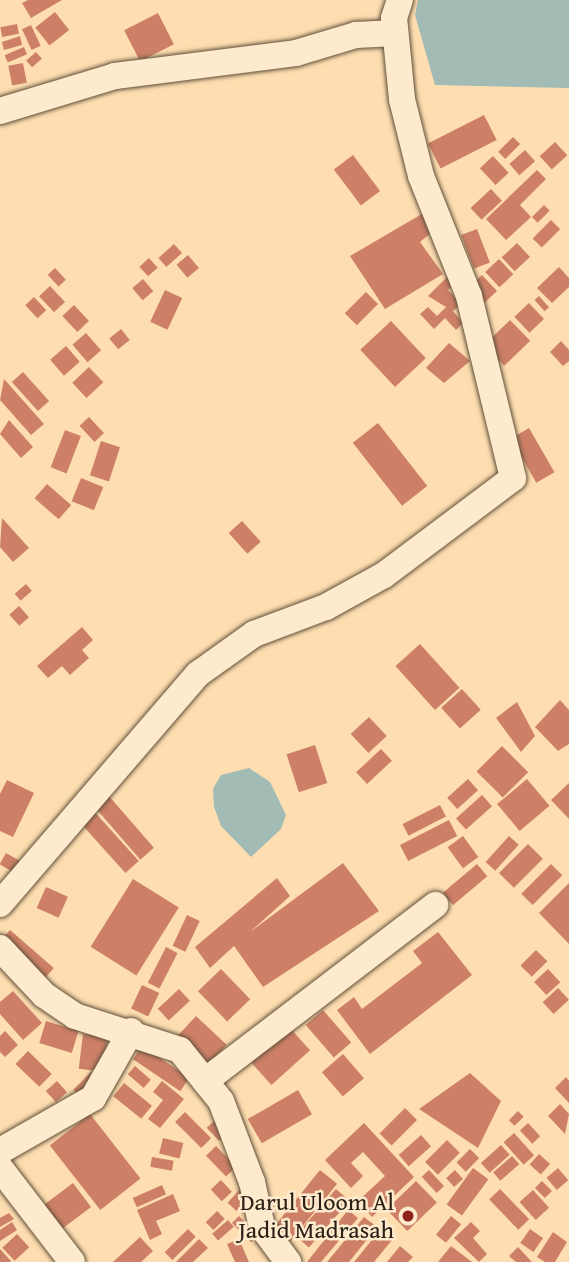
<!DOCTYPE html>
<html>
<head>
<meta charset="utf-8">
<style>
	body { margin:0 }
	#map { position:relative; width:569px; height:1262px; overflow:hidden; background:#fedeb0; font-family:"Gentium Book Plus",serif }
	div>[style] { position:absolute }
	.water>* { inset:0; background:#a2bbb4 }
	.building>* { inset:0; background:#cd8067; transform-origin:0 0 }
	.roads { filter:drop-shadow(0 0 2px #60503c) drop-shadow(0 0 2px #60503c) }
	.minor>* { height:26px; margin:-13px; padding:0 13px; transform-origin:13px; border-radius:13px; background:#feeacc }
	.dots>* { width:19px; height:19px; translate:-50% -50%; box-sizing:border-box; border:4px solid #feeacc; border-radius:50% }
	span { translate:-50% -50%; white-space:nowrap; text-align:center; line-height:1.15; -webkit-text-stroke:5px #feeacc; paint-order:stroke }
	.poi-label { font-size:24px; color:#2c2016 }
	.right { translate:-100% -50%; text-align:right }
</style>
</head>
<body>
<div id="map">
	<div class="water">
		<i style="clip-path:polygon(418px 0,569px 0,569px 88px,435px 85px,415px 15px)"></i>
		<i style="clip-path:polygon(249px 768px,270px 782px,286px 815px,281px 829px,251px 857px,221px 826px,214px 807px,213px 789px,221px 775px)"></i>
	</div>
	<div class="building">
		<i style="clip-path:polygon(28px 0,62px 0,31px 18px,22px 3px)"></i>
		<i style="left:55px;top:12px;width:23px;height:25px;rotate:52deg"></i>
		<i style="left:158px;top:13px;width:35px;height:38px;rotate:63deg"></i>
		<i style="left:17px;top:24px;width:10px;height:17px;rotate:79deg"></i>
		<i style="left:31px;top:25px;width:23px;height:10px;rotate:65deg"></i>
		<i style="clip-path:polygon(20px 36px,22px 45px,4px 50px,2px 42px)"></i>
		<i style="left:24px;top:47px;width:8px;height:21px;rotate:67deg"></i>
		<i style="left:36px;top:52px;width:9px;height:13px;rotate:49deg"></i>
		<i style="left:23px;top:63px;width:20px;height:15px;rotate:79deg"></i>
		<i style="left:484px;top:115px;width:28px;height:63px;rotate:63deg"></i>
		<i style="left:513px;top:137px;width:10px;height:21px;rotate:45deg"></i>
		<i style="left:555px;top:142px;width:18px;height:21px;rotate:47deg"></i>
		<i style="left:525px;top:150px;width:15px;height:21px;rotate:48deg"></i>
		<i style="left:353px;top:155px;width:45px;height:24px;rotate:53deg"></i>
		<i style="left:493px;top:156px;width:23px;height:18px;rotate:47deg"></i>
		<i style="clip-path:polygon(537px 170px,546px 179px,520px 205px,531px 217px,506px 240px,486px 219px)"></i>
		<i style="left:491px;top:189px;width:16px;height:28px;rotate:47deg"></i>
		<i style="left:544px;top:205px;width:8px;height:17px;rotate:45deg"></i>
		<i style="clip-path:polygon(427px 211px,437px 228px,420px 242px,443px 274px,385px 309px,350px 256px)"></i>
		<i style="left:551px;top:220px;width:13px;height:26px;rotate:45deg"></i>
		<i style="left:477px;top:229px;width:36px;height:17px;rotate:69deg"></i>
		<i style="left:517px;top:243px;width:19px;height:21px;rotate:47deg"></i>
		<i style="left:174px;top:244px;width:12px;height:21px;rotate:48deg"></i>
		<i style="left:188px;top:255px;width:17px;height:15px;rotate:50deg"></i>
		<i style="left:149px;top:258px;width:13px;height:13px;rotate:48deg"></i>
		<i style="left:499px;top:259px;width:21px;height:19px;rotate:47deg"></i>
		<i style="clip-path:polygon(559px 267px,569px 278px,569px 287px,552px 303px,537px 288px)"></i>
		<i style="left:55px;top:268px;width:16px;height:10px;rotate:47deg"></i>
		<i style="clip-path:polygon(449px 275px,456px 283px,448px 290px,461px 304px,453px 311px,463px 323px,456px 330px,445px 318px,434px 329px,420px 314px,428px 307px,437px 316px,446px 307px,428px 296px)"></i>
		<i style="left:482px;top:275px;width:22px;height:17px;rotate:47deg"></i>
		<i style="left:143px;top:279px;width:16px;height:14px;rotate:50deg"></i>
		<i style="left:50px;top:286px;width:22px;height:15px;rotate:47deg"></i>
		<i style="left:165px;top:290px;width:19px;height:35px;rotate:25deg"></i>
		<i style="left:366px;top:292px;width:17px;height:30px;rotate:45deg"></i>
		<i style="left:539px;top:296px;width:15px;height:6px;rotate:48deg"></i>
		<i style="left:34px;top:297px;width:18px;height:12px;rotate:47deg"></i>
		<i style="left:529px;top:303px;width:22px;height:20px;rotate:47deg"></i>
		<i style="left:74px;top:305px;width:22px;height:16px;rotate:47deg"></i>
		<i style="left:510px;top:320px;width:29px;height:36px;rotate:46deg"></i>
		<i style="left:391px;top:321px;width:51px;height:42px;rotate:47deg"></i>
		<i style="left:121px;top:329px;width:14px;height:15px;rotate:51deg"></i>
		<i style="left:86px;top:333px;width:23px;height:18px;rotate:49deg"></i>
		<i style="clip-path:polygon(561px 341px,569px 350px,569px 361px,563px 366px,550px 352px)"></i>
		<i style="clip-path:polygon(449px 343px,470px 361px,444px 383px,426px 368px)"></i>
		<i style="left:66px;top:346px;width:21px;height:21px;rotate:49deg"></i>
		<i style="left:89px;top:367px;width:21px;height:23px;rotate:47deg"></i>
		<i style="left:23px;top:372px;width:39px;height:15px;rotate:48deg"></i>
		<i style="clip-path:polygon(4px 379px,44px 424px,31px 435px,0 400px)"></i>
		<i style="left:89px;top:417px;width:22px;height:13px;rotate:47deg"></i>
		<i style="clip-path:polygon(9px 420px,33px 447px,21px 458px,0 434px)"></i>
		<i style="left:378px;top:423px;width:80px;height:32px;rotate:52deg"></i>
		<i style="left:529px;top:428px;width:51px;height:21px;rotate:60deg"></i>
		<i style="left:65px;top:430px;width:17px;height:40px;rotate:21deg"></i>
		<i style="left:101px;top:441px;width:20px;height:36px;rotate:18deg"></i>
		<i style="left:81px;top:478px;width:24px;height:25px;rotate:22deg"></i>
		<i style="left:47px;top:484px;width:32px;height:19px;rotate:41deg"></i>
		<i style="clip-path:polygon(2px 518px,29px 548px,13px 562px,0 547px)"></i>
		<i style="left:242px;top:521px;width:28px;height:18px;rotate:48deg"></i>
		<i style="left:26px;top:584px;width:9px;height:15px;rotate:49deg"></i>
		<i style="left:19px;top:606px;width:15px;height:13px;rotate:48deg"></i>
		<i style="clip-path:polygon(82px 627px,93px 640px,82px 650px,89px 658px,70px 675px,62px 666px,48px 678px,37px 666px)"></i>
		<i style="left:420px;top:644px;width:59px;height:33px;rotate:48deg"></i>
		<i style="left:462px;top:689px;width:28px;height:28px;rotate:48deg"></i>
		<i style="clip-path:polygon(560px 700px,569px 710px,569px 744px,558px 751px,535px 727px)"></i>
		<i style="clip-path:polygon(517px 702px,535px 736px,521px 752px,496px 718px)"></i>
		<i style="left:369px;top:717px;width:26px;height:25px;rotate:47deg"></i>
		<i style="left:315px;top:745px;width:40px;height:30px;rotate:72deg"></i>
		<i style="left:502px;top:746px;width:37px;height:36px;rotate:45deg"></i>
		<i style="left:381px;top:749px;width:16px;height:34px;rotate:47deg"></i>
		<i style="left:468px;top:779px;width:15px;height:28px;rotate:48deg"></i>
		<i style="left:527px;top:779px;width:35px;height:39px;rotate:50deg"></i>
		<i style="clip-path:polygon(7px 780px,34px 793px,13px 837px,0 831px,0 794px)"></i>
		<i style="clip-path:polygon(569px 783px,569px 819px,551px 800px)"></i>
		<i style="left:108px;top:795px;width:70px;height:18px;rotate:49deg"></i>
		<i style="left:482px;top:795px;width:15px;height:35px;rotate:48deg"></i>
		<i style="left:440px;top:805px;width:13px;height:42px;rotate:63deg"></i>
		<i style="left:92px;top:809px;width:70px;height:18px;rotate:48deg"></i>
		<i style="left:449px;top:820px;width:18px;height:55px;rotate:63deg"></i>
		<i style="left:463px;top:836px;width:26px;height:19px;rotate:54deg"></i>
		<i style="left:509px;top:836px;width:13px;height:35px;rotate:42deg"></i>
		<i style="left:528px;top:844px;width:21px;height:41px;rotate:45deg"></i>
		<i style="left:6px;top:853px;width:16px;height:13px;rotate:30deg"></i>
		<i style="clip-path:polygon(343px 863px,379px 911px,263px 987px,234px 946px,210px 968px,195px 947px,277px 878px,290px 896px,250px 932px)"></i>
		<i style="left:477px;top:864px;width:16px;height:45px;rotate:50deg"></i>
		<i style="left:551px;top:864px;width:16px;height:42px;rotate:45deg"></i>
		<i style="left:133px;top:879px;width:54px;height:80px;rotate:32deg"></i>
		<i style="clip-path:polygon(569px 883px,569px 944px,539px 913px)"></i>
		<i style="left:46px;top:887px;width:24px;height:23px;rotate:24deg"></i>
		<i style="left:187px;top:915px;width:14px;height:34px;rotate:25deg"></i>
		<i style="left:10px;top:930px;width:58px;height:16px;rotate:41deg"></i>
		<i style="clip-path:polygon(438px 932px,472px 975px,370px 1054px,337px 1010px,354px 997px,362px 1009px,422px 963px,413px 951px)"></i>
		<i style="left:166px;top:947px;width:13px;height:40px;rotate:27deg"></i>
		<i style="left:536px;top:950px;width:16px;height:22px;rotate:45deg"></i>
		<i style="left:221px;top:969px;width:42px;height:32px;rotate:46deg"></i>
		<i style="left:548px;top:969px;width:18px;height:19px;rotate:47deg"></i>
		<i style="left:142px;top:985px;width:19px;height:26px;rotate:25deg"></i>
		<i style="left:558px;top:988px;width:16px;height:21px;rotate:47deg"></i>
		<i style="left:179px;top:989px;width:16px;height:29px;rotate:47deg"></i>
		<i style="clip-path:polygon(13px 991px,42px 1023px,23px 1040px,0 1014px,0 1002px)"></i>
		<i style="left:323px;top:1010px;width:43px;height:23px;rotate:49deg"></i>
		<i style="left:196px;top:1016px;width:42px;height:31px;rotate:43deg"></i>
		<i style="left:46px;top:1021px;width:34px;height:23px;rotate:17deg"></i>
		<i style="left:290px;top:1028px;width:30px;height:52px;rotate:48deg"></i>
		<i style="clip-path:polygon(5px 1031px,18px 1045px,5px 1057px,0 1052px,0 1036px)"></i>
		<i style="left:83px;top:1034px;width:25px;height:35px;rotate:7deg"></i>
		<i style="left:142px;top:1046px;width:57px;height:16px;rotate:34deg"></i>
		<i style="left:28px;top:1051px;width:33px;height:18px;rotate:44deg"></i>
		<i style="left:343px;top:1054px;width:32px;height:28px;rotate:49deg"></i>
		<i style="left:135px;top:1066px;width:21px;height:11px;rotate:41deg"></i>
		<i style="left:91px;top:1072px;width:14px;height:25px;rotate:45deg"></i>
		<i style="clip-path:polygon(470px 1073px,501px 1101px,478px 1148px,419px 1109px)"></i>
		<i style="clip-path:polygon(566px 1077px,569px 1081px,569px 1103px,555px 1088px)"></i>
		<i style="left:57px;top:1081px;width:15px;height:15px;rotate:48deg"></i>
		<i style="clip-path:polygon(162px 1081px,184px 1099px,160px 1128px,148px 1119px,163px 1100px,153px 1092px)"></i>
		<i style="left:124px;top:1083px;width:36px;height:17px;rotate:39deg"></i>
		<i style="left:298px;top:1090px;width:28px;height:58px;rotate:60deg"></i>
		<i style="clip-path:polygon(560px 1104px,569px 1114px,565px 1134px,548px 1116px)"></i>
		<i style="left:405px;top:1108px;width:17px;height:36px;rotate:45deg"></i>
		<i style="left:518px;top:1111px;width:8px;height:13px;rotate:45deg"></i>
		<i style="left:185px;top:1112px;width:37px;height:14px;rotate:45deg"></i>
		<i style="left:90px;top:1114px;width:82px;height:51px;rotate:52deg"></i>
		<i style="left:214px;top:1121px;width:18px;height:10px;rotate:47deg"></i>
		<i style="clip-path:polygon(364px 1123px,414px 1177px,372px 1217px,358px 1201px,385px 1176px,363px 1152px,351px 1163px,363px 1176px,351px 1188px,325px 1160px)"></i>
		<i style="left:528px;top:1123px;width:18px;height:11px;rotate:47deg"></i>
		<i style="left:514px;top:1133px;width:30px;height:14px;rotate:48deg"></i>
		<i style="left:421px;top:1135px;width:15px;height:30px;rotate:48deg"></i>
		<i style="left:163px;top:1138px;width:21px;height:16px;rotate:14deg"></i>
		<i style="left:447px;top:1140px;width:18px;height:31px;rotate:45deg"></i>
		<i style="left:501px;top:1145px;width:13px;height:27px;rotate:48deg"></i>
		<i style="left:216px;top:1146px;width:29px;height:14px;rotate:46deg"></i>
		<i style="left:470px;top:1149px;width:13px;height:19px;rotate:45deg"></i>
		<i style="left:539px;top:1154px;width:15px;height:14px;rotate:42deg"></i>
		<i style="left:512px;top:1156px;width:11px;height:25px;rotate:49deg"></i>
		<i style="left:152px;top:1157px;width:22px;height:10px;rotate:10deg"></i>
		<i style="left:473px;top:1168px;width:19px;height:45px;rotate:36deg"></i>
		<i style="left:558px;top:1168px;width:16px;height:15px;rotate:50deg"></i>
		<i style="left:320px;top:1170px;width:22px;height:74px;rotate:39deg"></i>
		<i style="left:429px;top:1170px;width:22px;height:10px;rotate:47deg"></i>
		<i style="left:455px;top:1170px;width:12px;height:12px;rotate:48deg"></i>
		<i style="left:221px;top:1180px;width:16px;height:14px;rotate:47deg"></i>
		<i style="left:416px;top:1181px;width:30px;height:41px;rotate:46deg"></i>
		<i style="left:542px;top:1181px;width:14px;height:10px;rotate:45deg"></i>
		<i style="left:73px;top:1183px;width:30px;height:37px;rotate:53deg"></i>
		<i style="left:162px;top:1185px;width:10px;height:32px;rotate:66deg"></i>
		<i style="left:241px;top:1188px;width:12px;height:20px;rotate:42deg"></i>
		<i style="left:336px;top:1189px;width:18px;height:62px;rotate:41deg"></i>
		<i style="left:500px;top:1189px;width:42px;height:15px;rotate:46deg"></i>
		<i style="left:533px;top:1190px;width:24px;height:18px;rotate:48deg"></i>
		<i style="clip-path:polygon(173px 1194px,180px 1211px,156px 1221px,162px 1234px,150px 1240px,137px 1210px)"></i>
		<i style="clip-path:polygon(348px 1210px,358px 1218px,321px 1262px,307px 1262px)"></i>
		<i style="left:217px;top:1211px;width:11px;height:16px;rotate:45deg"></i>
		<i style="clip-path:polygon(9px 1213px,14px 1219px,0 1227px,0 1218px)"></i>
		<i style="left:239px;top:1216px;width:27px;height:10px;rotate:45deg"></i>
		<i style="left:451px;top:1216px;width:13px;height:24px;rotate:39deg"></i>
		<i style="clip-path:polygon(364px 1217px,377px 1227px,349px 1262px,327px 1262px)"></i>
		<i style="left:228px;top:1220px;width:9px;height:21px;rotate:49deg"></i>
		<i style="clip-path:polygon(12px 1222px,17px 1230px,0 1241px,0 1230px)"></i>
		<i style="clip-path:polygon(471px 1222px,480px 1231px,473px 1238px,487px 1254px,479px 1262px,454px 1238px)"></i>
		<i style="left:188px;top:1229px;width:11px;height:33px;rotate:45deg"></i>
		<i style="left:530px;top:1229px;width:16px;height:17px;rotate:35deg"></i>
		<i style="clip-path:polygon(380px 1230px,392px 1240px,374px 1262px,354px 1262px)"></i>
		<i style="clip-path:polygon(553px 1232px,567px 1242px,555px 1262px,545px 1262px,537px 1257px)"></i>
		<i style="left:17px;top:1234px;width:18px;height:20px;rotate:47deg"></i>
		<i style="clip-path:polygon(140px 1237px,153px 1251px,141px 1262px,113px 1262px)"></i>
		<i style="clip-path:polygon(199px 1239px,208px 1248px,193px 1262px,176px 1262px)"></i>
		<i style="clip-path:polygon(239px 1239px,249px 1262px,235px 1262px,227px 1244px)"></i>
		<i style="clip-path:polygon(400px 1246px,413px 1257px,408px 1262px,387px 1262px)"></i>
		<i style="clip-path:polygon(451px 1246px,472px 1262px,438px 1262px)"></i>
		<i style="clip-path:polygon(518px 1247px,532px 1262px,516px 1262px,509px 1256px)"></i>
		<i style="clip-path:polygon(0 1249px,11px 1261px,10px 1262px,0 1262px)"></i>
	</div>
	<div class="roads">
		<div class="minor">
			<i style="left:0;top:111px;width:120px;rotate:-16.9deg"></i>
			<i style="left:115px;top:76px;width:182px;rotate:-7.2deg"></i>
			<i style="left:296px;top:53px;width:63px;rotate:-16.7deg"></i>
			<i style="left:356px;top:35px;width:39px;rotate:-3deg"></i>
			<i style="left:0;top:904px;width:303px;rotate:-49.3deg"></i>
			<i style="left:198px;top:674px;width:69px;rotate:-35.5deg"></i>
			<i style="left:254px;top:634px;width:77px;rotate:-20.6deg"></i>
			<i style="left:326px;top:607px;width:66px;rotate:-28.9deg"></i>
			<i style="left:384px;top:575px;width:161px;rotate:-36.9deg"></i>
			<i style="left:513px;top:478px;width:187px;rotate:-103.6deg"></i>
			<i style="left:469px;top:296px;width:129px;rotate:-111.8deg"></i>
			<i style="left:421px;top:176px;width:79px;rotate:-103.9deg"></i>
			<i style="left:402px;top:99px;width:81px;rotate:-95.6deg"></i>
			<i style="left:394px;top:18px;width:19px;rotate:-72deg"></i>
			<i style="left:0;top:948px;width:64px;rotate:46.9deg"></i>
			<i style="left:44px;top:995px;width:37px;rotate:34deg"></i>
			<i style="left:75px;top:1016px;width:110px;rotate:17.9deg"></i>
			<i style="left:180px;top:1050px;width:65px;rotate:51.2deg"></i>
			<i style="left:221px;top:1101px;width:87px;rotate:69.1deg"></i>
			<i style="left:252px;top:1182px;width:46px;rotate:77.5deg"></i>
			<i style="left:262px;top:1227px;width:44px;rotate:53.4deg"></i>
			<i style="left:205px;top:1081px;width:290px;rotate:-37.4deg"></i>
			<i style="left:0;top:1151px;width:107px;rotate:-29.7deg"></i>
			<i style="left:93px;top:1098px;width:77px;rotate:-60.4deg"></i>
			<i style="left:0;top:1168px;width:118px;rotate:52.5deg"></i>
		</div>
	</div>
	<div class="dots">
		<i style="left:408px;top:1216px;background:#8f2418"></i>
	</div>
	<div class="poi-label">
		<span class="right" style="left:394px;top:1216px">Darul Uloom Al<br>Jadid Madrasah</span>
	</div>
</div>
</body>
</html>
